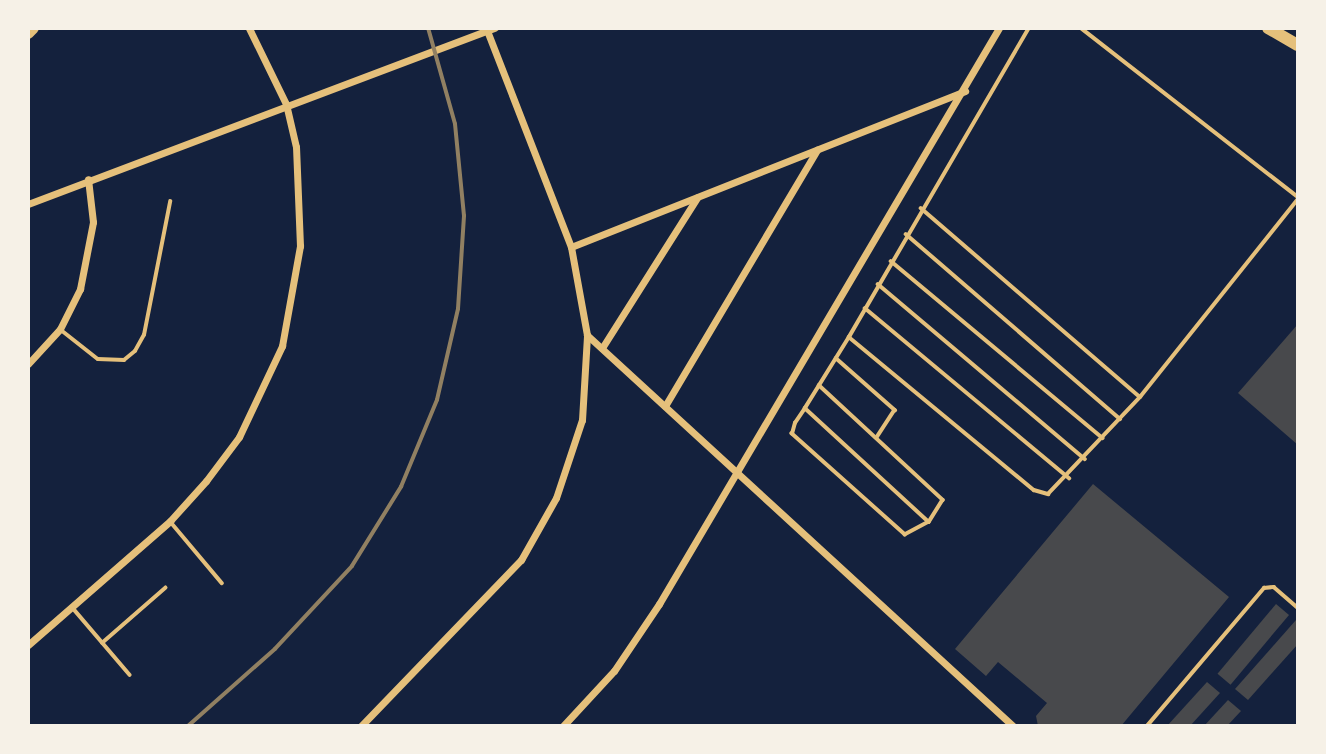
<!DOCTYPE html>
<html>
<head>
<meta charset="utf-8">
<style>
	body { margin:0 }
	#map { position:relative; width:1326px; height:754px; overflow:hidden; background:#14213d; font-family:Commissioner,sans-serif }
	div>[style] { position:absolute }
	.building>* { inset:0; background:#48494c; transform-origin:0 0 }
	.service>* { height:3.5px; margin:-1.75px; padding:0 1.75px; transform-origin:1.75px; border-radius:1.75px; background:#e5c07b }
	.minor>* { height:7px; margin:-3.5px; padding:0 3.5px; transform-origin:3.5px; border-radius:3.5px; background:#e5c07b }
	.trunk>* { height:12px; margin:-6px; padding:0 6px; transform-origin:6px; border-radius:6px; background:#e5c07b }
	.motorway>* { height:12px; margin:-6px; padding:0 6px; transform-origin:6px; border-radius:6px; background:#e5c07b }
	.rail>* { height:3.5px; margin:-1.75px; padding:0 1.75px; transform-origin:1.75px; border-radius:1.75px; background:#918062 }
	span { translate:-50% -50%; white-space:nowrap; text-align:center; line-height:1.15; -webkit-text-stroke:5px #f6f1e7; paint-order:stroke }
	.frame { position:absolute; inset:0; border:30px solid #f6f1e7; pointer-events:none }
</style>
</head>
<body>
<div id="map">
	<div class="building">
		<i style="clip-path:polygon(1298px 324px,1298px 445px,1238px 393px)"></i>
		<i style="clip-path:polygon(1093px 484px,1229px 597px,1121px 726px,1038px 726px,1036px 716px,1047px 703px,998px 662px,986px 676px,955px 649px)"></i>
		<i style="left:1276px;top:604px;width:17px;height:91px;rotate:40deg"></i>
		<i style="clip-path:polygon(1296px 620px,1298px 644px,1248px 700px,1235px 689px)"></i>
		<i style="clip-path:polygon(1207px 682px,1220px 693px,1190px 726px,1167px 726px)"></i>
		<i style="clip-path:polygon(1228px 700px,1241px 711px,1227px 726px,1204px 726px)"></i>
	</div>
	<div class="service">
		<i style="left:1081px;top:28px;width:275px;rotate:37.9deg"></i>
		<i style="left:921px;top:208px;width:289px;rotate:40.8deg"></i>
		<i style="left:906px;top:234px;width:283px;rotate:40.8deg"></i>
		<i style="left:891px;top:261px;width:276px;rotate:39.9deg"></i>
		<i style="left:878px;top:284px;width:271px;rotate:40.2deg"></i>
		<i style="left:865px;top:308px;width:266px;rotate:39.8deg"></i>
		<i style="left:60px;top:329px;width:48px;rotate:38.3deg"></i>
		<i style="left:98px;top:359px;width:26px;rotate:2deg"></i>
		<i style="left:124px;top:360px;width:14px;rotate:-39deg"></i>
		<i style="left:135px;top:351px;width:18px;rotate:-61deg"></i>
		<i style="left:144px;top:335px;width:136px;rotate:-78.9deg"></i>
		<i style="left:849px;top:337px;width:358px;rotate:-59.8deg"></i>
		<i style="left:836px;top:358px;width:79px;rotate:41.4deg"></i>
		<i style="left:895px;top:410px;width:33px;rotate:123deg"></i>
		<i style="left:819px;top:385px;width:169px;rotate:42.8deg"></i>
		<i style="left:943px;top:500px;width:26px;rotate:122deg"></i>
		<i style="left:805px;top:408px;width:168px;rotate:42.6deg"></i>
		<i style="left:929px;top:522px;width:27px;rotate:152deg"></i>
		<i style="left:905px;top:535px;width:152px;rotate:-138.2deg"></i>
		<i style="left:792px;top:434px;width:11px;rotate:-75deg"></i>
		<i style="left:795px;top:423px;width:18px;rotate:-56deg"></i>
		<i style="left:805px;top:408px;width:84px;rotate:-58.2deg"></i>
		<i style="left:849px;top:337px;width:240px;rotate:39.6deg"></i>
		<i style="left:1034px;top:490px;width:15px;rotate:16deg"></i>
		<i style="left:1048px;top:494px;width:134px;rotate:-46.5deg"></i>
		<i style="left:1140px;top:397px;width:253px;rotate:-51.4deg"></i>
		<i style="left:170px;top:521px;width:81px;rotate:50deg"></i>
		<i style="left:72px;top:607px;width:89px;rotate:49.5deg"></i>
		<i style="left:102px;top:643px;width:84px;rotate:-41.1deg"></i>
		<i style="left:1147px;top:726px;width:181px;rotate:-49.7deg"></i>
		<i style="left:1264px;top:588px;width:10px;rotate:-6deg"></i>
		<i style="left:1274px;top:587px;width:32px;rotate:41deg"></i>
	</div>
	<div class="minor">
		<i style="left:28px;top:204px;width:499px;rotate:-20.7deg"></i>
		<i style="left:571px;top:247px;width:424px;rotate:-21.6deg"></i>
		<i style="left:587px;top:335px;width:578px;rotate:42.55deg"></i>
		<i style="left:602px;top:348px;width:178px;rotate:-57.7deg"></i>
		<i style="left:28px;top:364px;width:47px;rotate:-47.6deg"></i>
		<i style="left:60px;top:329px;width:45px;rotate:-63.4deg"></i>
		<i style="left:80px;top:289px;width:68px;rotate:-79deg"></i>
		<i style="left:93px;top:222px;width:43px;rotate:-96.6deg"></i>
		<i style="left:665px;top:406px;width:298px;rotate:-59.3deg"></i>
		<i style="left:28px;top:645px;width:189px;rotate:-41.1deg"></i>
		<i style="left:170px;top:521px;width:54px;rotate:-48deg"></i>
		<i style="left:206px;top:481px;width:55px;rotate:-53.1deg"></i>
		<i style="left:239px;top:437px;width:101px;rotate:-64.7deg"></i>
		<i style="left:282px;top:346px;width:102px;rotate:-79.8deg"></i>
		<i style="left:300px;top:246px;width:99px;rotate:-92.3deg"></i>
		<i style="left:296px;top:147px;width:44px;rotate:-103.1deg"></i>
		<i style="left:286px;top:104px;width:85px;rotate:-116deg"></i>
		<i style="left:361px;top:726px;width:231px;rotate:-46.1deg"></i>
		<i style="left:521px;top:560px;width:71px;rotate:-60.6deg"></i>
		<i style="left:556px;top:498px;width:82px;rotate:-71.6deg"></i>
		<i style="left:582px;top:420px;width:85px;rotate:-86.6deg"></i>
		<i style="left:587px;top:335px;width:89px;rotate:-100.3deg"></i>
		<i style="left:571px;top:247px;width:235px;rotate:-111.2deg"></i>
		<i style="left:563px;top:726px;width:75px;rotate:-47.2deg"></i>
		<i style="left:614px;top:671px;width:81px;rotate:-56.1deg"></i>
		<i style="left:659px;top:604px;width:669px;rotate:-59.45deg"></i>
	</div>
	<div class="trunk">
		<i style="left:1268px;top:28px;width:34px;rotate:30deg"></i>
	</div>
	<div class="motorway">
		<i style="left:28px;top:33px;width:7px;rotate:-45deg"></i>
	</div>
	<div class="rail">
		<i style="left:188px;top:726px;width:116px;rotate:-41.5deg"></i>
		<i style="left:275px;top:649px;width:113px;rotate:-47.1deg"></i>
		<i style="left:352px;top:566px;width:93px;rotate:-58.2deg"></i>
		<i style="left:401px;top:487px;width:94px;rotate:-67.5deg"></i>
		<i style="left:437px;top:400px;width:93px;rotate:-77deg"></i>
		<i style="left:458px;top:309px;width:93px;rotate:-86.3deg"></i>
		<i style="left:464px;top:216px;width:92px;rotate:-95.6deg"></i>
		<i style="left:455px;top:124px;width:100px;rotate:-105.7deg"></i>
	</div>
	<div class="frame"></div>
</div>
</body>
</html>
